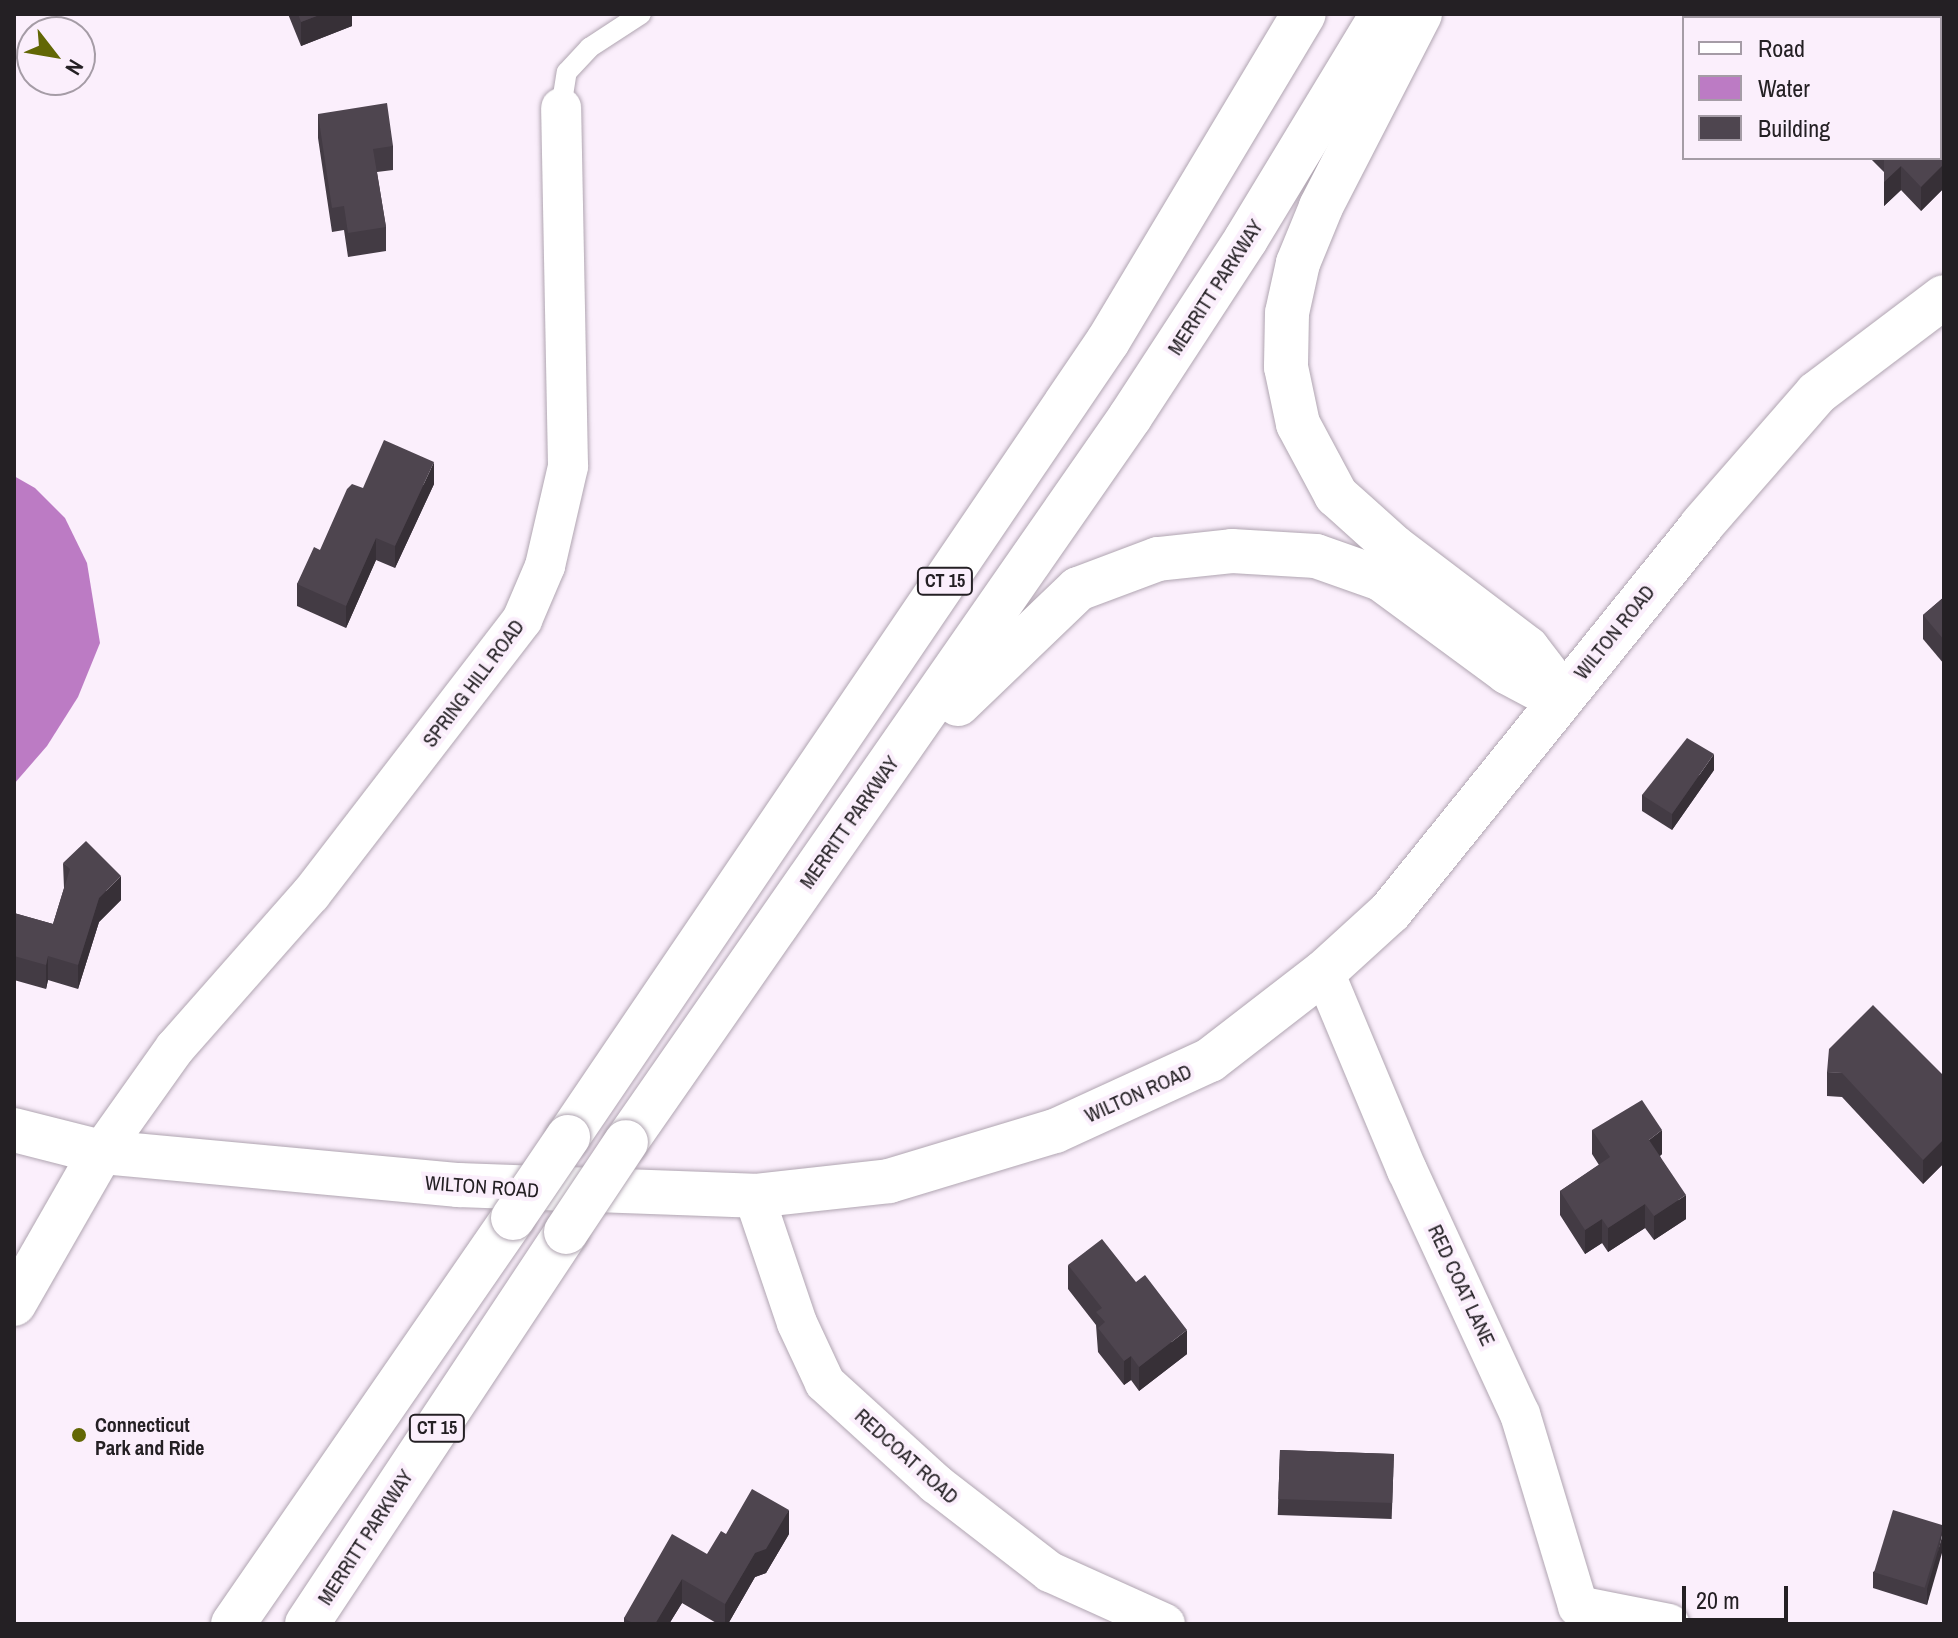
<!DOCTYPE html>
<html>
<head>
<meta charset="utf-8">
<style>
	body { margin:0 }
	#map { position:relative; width:1958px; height:1638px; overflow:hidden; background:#fbeffc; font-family:"Archivo Narrow",sans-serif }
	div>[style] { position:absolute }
	.water>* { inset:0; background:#bc7bc4 }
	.roads { filter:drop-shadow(0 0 2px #b0a5b1) drop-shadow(0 0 2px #b0a5b1) }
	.lane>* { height:20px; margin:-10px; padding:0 10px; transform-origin:10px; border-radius:10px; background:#fff }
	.street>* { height:40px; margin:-20px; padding:0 20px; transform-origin:20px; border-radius:20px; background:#fff }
	.secondary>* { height:44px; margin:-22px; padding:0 22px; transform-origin:22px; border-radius:22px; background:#fff }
	.highway>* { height:44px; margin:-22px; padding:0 22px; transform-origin:22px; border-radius:22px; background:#fff }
	.bridges { filter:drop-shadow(0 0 2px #b0a5b1) drop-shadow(0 0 2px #b0a5b1) }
	.highway-bridge>* { height:44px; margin:-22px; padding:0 22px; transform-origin:22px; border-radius:22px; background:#fff }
	.wall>* { inset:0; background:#433b44; transform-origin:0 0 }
	.shaded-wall>* { inset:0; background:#373037 }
	.building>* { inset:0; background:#4e454f; transform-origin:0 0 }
	.dots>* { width:22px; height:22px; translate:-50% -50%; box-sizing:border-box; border:4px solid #fbeffc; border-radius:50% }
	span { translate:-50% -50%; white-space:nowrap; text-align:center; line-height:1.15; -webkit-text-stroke:8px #fbeffc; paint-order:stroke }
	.shield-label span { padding:2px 6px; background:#fbeffc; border:2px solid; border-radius:6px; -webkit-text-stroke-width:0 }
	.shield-label { font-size:18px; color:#242024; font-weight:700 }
	.street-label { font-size:20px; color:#242024 }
	.poi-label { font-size:20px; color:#242024; font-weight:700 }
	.left { translate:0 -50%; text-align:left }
	.frame { position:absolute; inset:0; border:16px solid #242024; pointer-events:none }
	.legend { position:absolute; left:1682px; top:16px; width:260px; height:144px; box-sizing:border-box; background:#fbeffc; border:2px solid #a59ca6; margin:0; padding:10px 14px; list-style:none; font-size:24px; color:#242024 }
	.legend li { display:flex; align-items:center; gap:16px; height:40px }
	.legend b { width:40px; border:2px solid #a59ca6 }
	.north { position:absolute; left:16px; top:16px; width:80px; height:80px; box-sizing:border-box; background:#fbeffc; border:2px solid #a59ca6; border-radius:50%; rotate:121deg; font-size:22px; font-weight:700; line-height:32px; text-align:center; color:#242024 }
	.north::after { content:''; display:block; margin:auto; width:28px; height:36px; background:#626705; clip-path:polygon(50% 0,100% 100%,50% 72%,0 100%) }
	.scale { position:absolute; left:1682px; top:1586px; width:106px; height:36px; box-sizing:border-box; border:4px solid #242024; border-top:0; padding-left:10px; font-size:24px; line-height:28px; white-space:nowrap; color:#242024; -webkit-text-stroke:6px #fbeffc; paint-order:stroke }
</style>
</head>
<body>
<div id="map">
	<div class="water">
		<i style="clip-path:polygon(14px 476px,35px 488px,65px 518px,87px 563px,100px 643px,78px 697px,47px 746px,14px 784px)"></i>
	</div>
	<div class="roads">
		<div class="lane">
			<i style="left:561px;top:108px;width:36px;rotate:-81deg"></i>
			<i style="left:567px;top:72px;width:33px;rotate:-47deg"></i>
			<i style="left:589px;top:48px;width:62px;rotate:-33.2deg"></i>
		</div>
		<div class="street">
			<i style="left:1324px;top:972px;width:215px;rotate:67.3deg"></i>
			<i style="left:1407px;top:1170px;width:269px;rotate:65.2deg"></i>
			<i style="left:1520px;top:1414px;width:201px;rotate:73.2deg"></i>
			<i style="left:101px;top:1152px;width:128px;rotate:-54.6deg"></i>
			<i style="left:175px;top:1048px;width:205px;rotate:-48.6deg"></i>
			<i style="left:311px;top:894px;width:346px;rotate:-52.4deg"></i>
			<i style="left:522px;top:620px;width:59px;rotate:-66.9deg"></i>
			<i style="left:545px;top:566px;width:103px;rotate:-77deg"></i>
			<i style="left:568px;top:466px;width:358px;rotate:-91.1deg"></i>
			<i style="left:754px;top:1196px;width:134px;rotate:71.3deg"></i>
			<i style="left:797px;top:1323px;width:66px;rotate:65deg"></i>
			<i style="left:825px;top:1383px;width:150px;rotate:42.3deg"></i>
			<i style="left:936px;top:1484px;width:144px;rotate:37.7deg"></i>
			<i style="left:1050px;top:1572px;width:126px;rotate:24.3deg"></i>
			<i style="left:1578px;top:1606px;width:93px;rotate:11.2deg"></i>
		</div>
		<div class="secondary">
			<i style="left:14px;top:1130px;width:90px;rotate:14.2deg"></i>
			<i style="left:101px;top:1152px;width:359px;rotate:5.3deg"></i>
			<i style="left:458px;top:1185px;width:296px;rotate:2.1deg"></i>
			<i style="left:754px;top:1196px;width:136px;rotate:-6.3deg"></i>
			<i style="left:889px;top:1181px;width:173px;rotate:-16.8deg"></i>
			<i style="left:1055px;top:1131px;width:170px;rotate:-24.6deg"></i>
			<i style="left:1210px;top:1060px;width:144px;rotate:-37.7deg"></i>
			<i style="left:1324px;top:972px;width:89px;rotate:-42.3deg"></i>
			<i style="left:1390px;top:912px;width:496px;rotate:-51.1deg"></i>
			<i style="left:1701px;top:526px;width:176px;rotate:-48.9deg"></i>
			<i style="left:1817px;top:393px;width:159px;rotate:-37.1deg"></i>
			<i style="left:14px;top:1304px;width:175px;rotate:-60.2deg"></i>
		</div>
		<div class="highway">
			<i style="left:1420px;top:14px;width:217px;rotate:117.2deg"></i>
			<i style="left:1321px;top:207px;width:61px;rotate:112.3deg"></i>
			<i style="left:1298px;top:263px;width:51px;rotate:102.4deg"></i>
			<i style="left:1287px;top:313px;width:54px;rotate:91.1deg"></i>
			<i style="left:1286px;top:367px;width:58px;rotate:78.1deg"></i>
			<i style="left:1298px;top:424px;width:81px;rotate:61.8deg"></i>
			<i style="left:1336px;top:495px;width:78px;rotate:41.9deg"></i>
			<i style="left:1394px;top:547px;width:167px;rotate:37.2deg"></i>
			<i style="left:1527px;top:648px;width:59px;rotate:52.5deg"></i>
			<i style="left:958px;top:704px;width:166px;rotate:-43.8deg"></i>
			<i style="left:1078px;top:589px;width:85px;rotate:-20.6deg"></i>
			<i style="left:1158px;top:559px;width:74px;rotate:-6.2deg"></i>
			<i style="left:1232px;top:551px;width:84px;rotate:3.4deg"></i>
			<i style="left:1316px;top:556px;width:69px;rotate:19.5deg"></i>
			<i style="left:1381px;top:579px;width:157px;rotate:36.4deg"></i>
			<i style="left:1507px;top:672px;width:40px;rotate:28deg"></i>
			<i style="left:1542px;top:691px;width:21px;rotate:11deg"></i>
			<i style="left:568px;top:1137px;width:962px;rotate:-55.85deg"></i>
			<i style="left:1108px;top:341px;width:381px;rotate:-59.1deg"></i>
			<i style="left:626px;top:1142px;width:883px;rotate:-55.19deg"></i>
			<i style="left:1130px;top:417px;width:212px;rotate:-56.9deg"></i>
			<i style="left:1246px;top:239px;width:263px;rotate:-58.8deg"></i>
			<i style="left:233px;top:1624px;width:493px;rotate:-55.4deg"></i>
			<i style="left:307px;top:1624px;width:470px;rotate:-56.5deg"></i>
		</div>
	</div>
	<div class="bridges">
		<div class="highway-bridge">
			<i style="left:513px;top:1218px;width:98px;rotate:-55.8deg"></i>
			<i style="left:566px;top:1232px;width:108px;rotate:-56.3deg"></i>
		</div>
	</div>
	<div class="wall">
		<i style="clip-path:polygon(288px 14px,352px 14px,352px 26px,301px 46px)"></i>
		<i style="clip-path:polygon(1944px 68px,1944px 188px,1921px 211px,1901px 190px,1884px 206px,1884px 172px,1870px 158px,1940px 158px)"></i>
		<i style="clip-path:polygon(318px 114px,393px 146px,393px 170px,377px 172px,386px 227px,386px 251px,348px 257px,344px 230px,332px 232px,318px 138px)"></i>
		<i style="clip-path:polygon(434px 484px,395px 568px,376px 560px,346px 628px,297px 606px,297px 584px,363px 488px)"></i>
		<i style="clip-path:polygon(1944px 597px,1944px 664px,1923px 639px,1923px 615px)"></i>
		<i style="clip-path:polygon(1714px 770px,1672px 830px,1642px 811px,1642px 795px)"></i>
		<i style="clip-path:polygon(63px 863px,121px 900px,99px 922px,78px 989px,48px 980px,46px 989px,14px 980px,14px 913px,53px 924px,64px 888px)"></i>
		<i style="clip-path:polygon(1827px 1072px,1944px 1076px,1944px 1163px,1923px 1184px,1842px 1097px,1827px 1096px)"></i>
		<i style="clip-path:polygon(1592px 1130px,1662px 1154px,1660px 1156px,1686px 1219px,1654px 1240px,1645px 1228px,1608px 1252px,1602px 1243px,1585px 1254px,1560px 1215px,1560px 1191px,1599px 1165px,1592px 1154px)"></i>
		<i style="clip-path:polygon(1068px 1265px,1187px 1354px,1139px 1391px,1131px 1380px,1124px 1385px,1098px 1352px,1096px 1325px,1068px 1289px)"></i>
		<i style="left:1280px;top:1450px;width:114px;height:65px;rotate:2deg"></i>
		<i style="clip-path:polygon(1944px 1526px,1927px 1605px,1873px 1588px,1873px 1572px)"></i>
		<i style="clip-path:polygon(789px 1534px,766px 1573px,755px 1577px,728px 1624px,718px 1624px,682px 1603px,669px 1624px,624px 1624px,624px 1618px,707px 1554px)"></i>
	</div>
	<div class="shaded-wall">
		<i style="clip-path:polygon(322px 14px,352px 14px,352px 26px,301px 46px,301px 22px)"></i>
		<i style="clip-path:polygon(1944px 140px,1944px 188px,1921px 211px,1921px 187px,1940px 158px,1940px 145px)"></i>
		<i style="clip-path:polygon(1901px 166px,1901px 190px,1884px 206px,1884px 182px)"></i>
		<i style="clip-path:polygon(434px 462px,434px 484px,395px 568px,395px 546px)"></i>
		<i style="clip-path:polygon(376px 538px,376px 560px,346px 628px,346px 606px)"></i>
		<i style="clip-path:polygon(1714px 754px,1714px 770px,1672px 830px,1672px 814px)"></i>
		<i style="clip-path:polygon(121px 876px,121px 900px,99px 922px,78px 989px,78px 965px,99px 898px)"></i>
		<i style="clip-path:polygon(48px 956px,48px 980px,46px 989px,46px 965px)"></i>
		<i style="clip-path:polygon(1662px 1130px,1662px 1154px,1649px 1164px,1649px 1140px)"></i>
		<i style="clip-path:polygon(1944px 1139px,1944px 1163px,1923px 1184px,1923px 1160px)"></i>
		<i style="clip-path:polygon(1686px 1195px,1686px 1219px,1654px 1240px,1654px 1216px)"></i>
		<i style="clip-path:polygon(1645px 1204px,1645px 1228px,1608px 1252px,1608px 1228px)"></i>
		<i style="clip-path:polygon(1602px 1219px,1602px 1243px,1585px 1254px,1585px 1230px)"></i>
		<i style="clip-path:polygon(1187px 1330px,1187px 1354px,1139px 1391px,1139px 1367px)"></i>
		<i style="clip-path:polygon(1131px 1356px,1131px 1380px,1124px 1385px,1124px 1361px)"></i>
		<i style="clip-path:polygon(789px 1510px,789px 1534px,766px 1573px,755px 1577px,728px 1624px,725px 1624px,725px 1604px,755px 1553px)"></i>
		<i style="clip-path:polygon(1944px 1530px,1944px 1546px,1927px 1605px,1927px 1589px)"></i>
		<i style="clip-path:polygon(682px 1579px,682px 1603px,669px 1624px,655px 1624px)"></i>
	</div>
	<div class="building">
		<i style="clip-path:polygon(298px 14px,322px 14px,301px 22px)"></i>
		<i style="left:1944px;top:68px;width:72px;height:6px;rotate:90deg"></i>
		<i style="clip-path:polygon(387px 103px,393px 146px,373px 149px,386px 227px,348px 233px,344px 206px,332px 208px,318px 114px)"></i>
		<i style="clip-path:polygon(1940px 154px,1944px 158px,1944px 164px,1921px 187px,1901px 166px,1884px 182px,1884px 158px,1940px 158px)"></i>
		<i style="clip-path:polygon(384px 440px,434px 462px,395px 546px,376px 538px,346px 606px,297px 584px,314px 547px,320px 550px,347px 489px,352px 484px,363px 488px)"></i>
		<i style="clip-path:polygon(1944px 597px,1944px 640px,1923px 615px)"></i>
		<i style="clip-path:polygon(1687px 738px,1714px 754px,1672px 814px,1642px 795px)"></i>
		<i style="clip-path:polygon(86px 841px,121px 876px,99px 898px,78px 965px,48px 956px,46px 965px,14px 956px,14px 913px,53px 924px,70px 869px,63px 863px)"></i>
		<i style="clip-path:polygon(1873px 1005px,1944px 1076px,1944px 1139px,1923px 1160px,1842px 1073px,1827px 1072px,1829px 1049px)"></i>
		<i style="clip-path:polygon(1642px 1100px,1662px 1130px,1649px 1140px,1686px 1195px,1654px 1216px,1645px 1204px,1608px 1228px,1602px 1219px,1585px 1230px,1560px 1191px,1610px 1157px,1592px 1130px)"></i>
		<i style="clip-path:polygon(1102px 1239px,1136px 1282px,1145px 1275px,1187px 1330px,1139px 1367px,1131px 1356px,1124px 1361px,1098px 1328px,1105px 1322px,1096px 1312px,1102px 1308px,1068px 1265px)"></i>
		<i style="left:1280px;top:1450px;width:114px;height:49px;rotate:2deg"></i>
		<i style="clip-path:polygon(752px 1489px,789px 1510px,766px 1549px,755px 1553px,725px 1604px,682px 1579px,655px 1624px,634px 1624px,624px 1618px,672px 1534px,707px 1554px,721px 1531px,726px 1534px)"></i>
		<i style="left:1893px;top:1510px;width:53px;height:65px;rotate:17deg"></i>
	</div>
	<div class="dots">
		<i style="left:79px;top:1435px;background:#626705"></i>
	</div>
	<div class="shield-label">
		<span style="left:945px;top:581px">CT 15</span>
		<span style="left:437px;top:1428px">CT 15</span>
	</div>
	<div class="street-label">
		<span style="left:1215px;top:287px;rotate:-57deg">MERRITT PARKWAY</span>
		<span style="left:1614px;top:632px;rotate:-51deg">WILTON ROAD</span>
		<span style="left:473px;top:683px;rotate:-53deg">SPRING HILL ROAD</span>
		<span style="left:849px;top:822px;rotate:-55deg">MERRITT PARKWAY</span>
		<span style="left:1138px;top:1093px;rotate:-24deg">WILTON ROAD</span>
		<span style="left:482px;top:1186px;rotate:4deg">WILTON ROAD</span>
		<span style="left:1462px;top:1285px;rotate:65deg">RED COAT LANE</span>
		<span style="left:907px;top:1456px;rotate:42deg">REDCOAT ROAD</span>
		<span style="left:365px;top:1537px;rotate:-57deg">MERRITT PARKWAY</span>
	</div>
	<div class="poi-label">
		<span class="left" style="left:95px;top:1436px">Connecticut<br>Park and Ride</span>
	</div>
	<div class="frame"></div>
	<ul class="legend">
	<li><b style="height:10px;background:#fff"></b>Road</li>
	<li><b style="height:22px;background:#bc7bc4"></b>Water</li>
	<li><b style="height:22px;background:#4e454f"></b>Building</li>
	</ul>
	<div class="north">N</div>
	<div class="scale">20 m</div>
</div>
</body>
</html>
